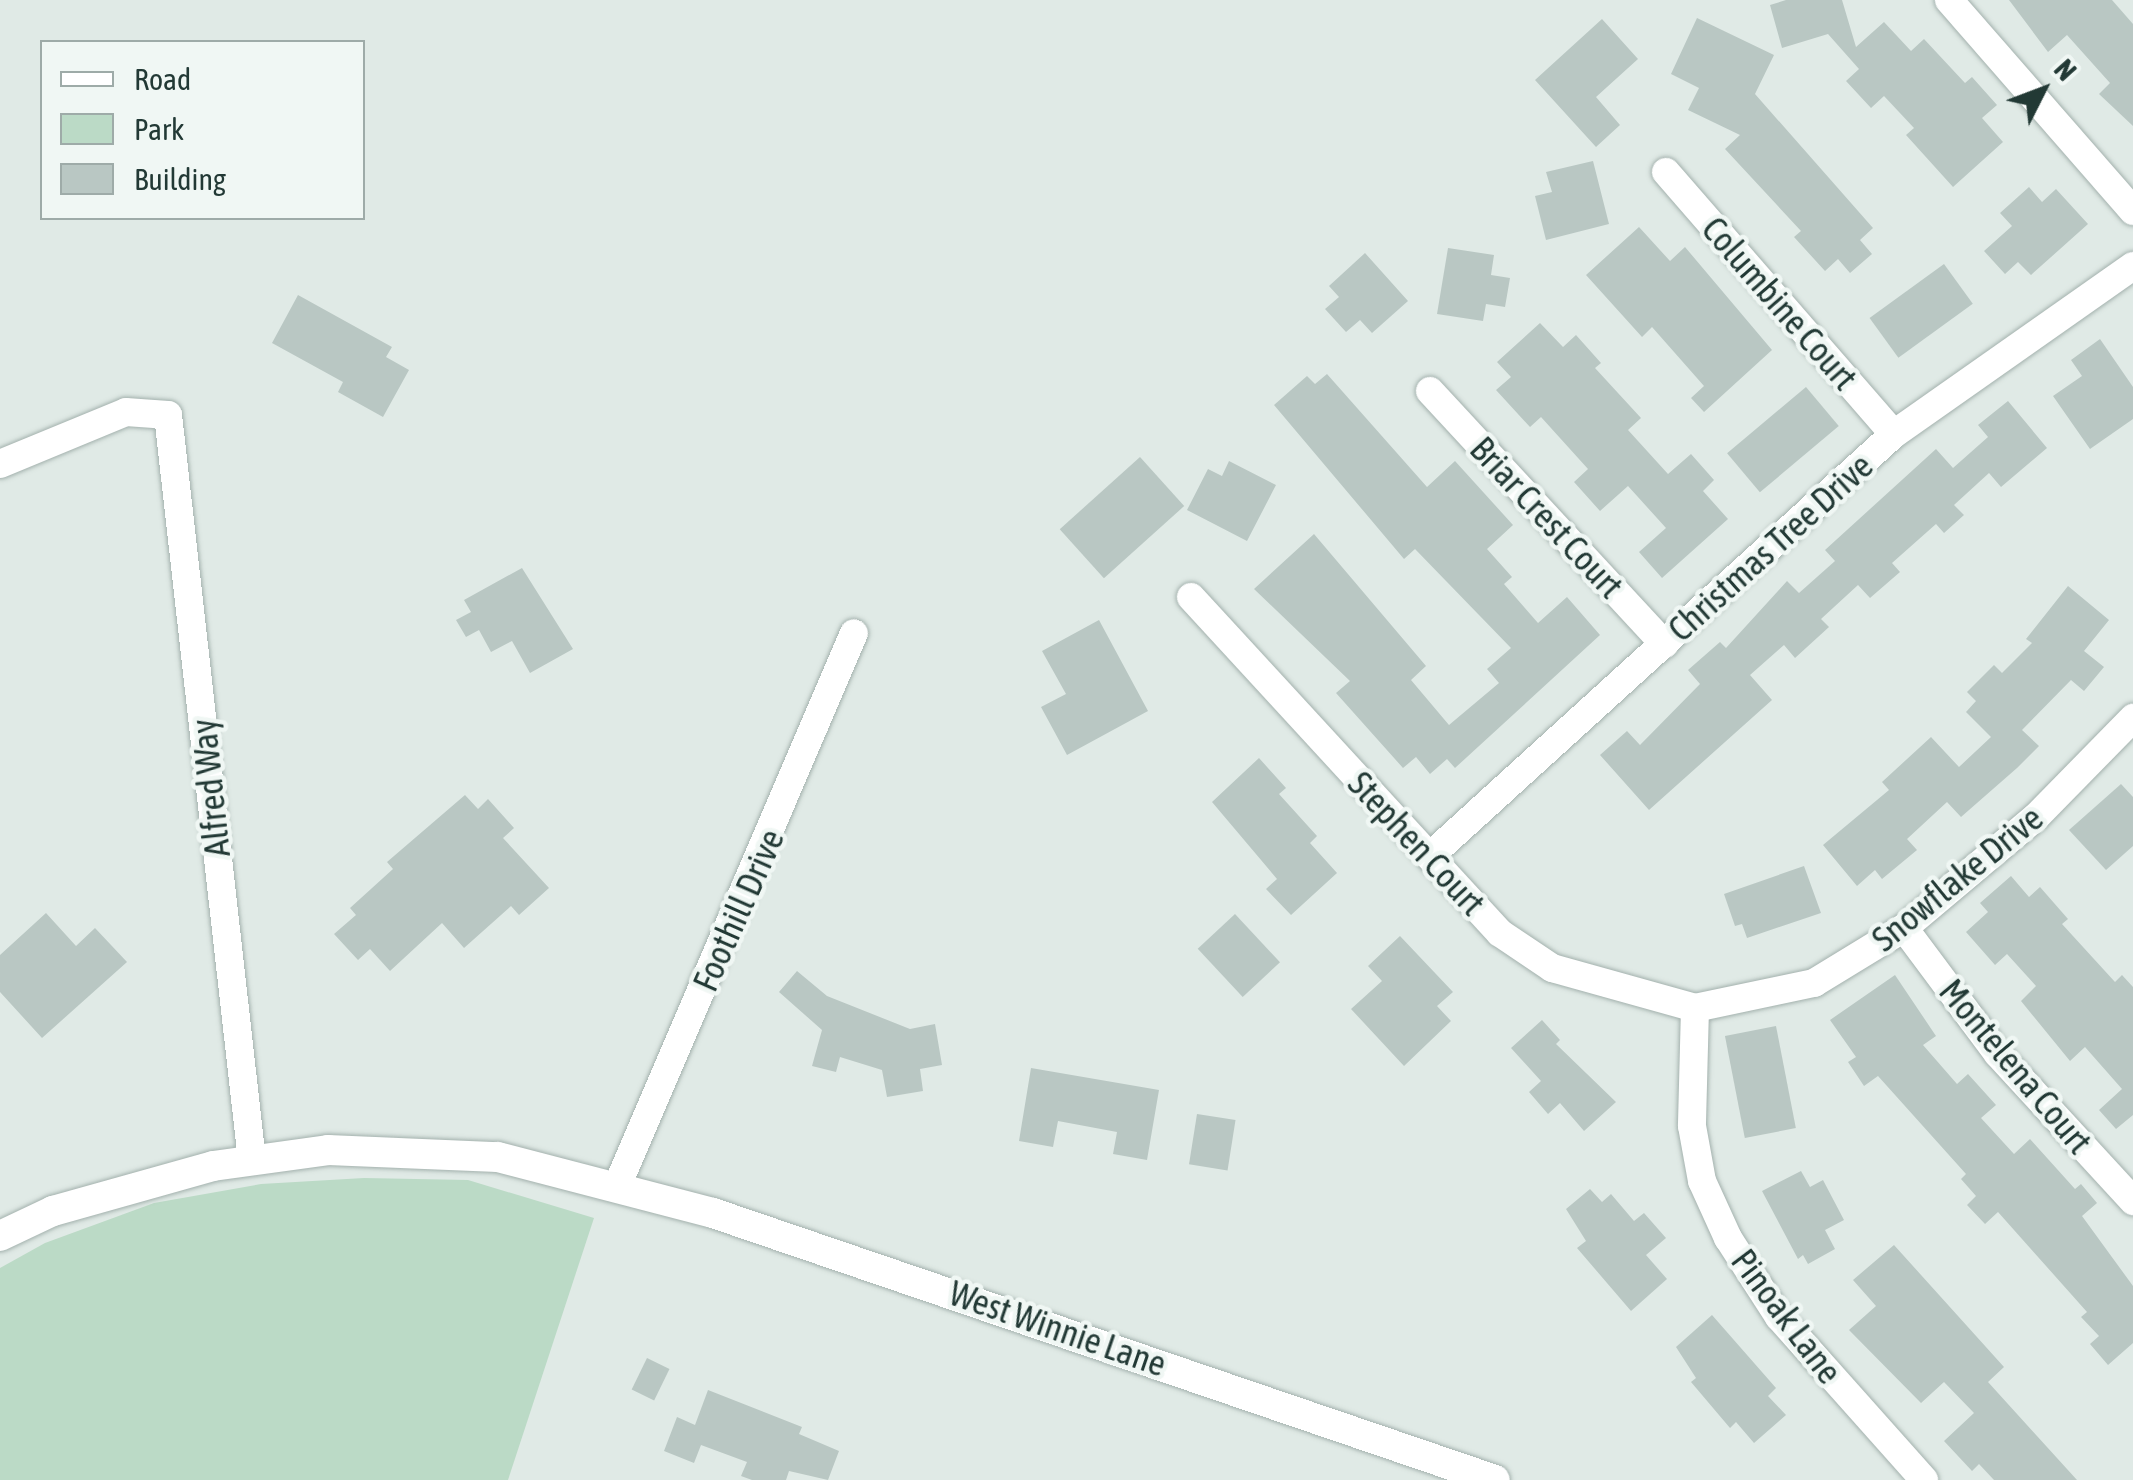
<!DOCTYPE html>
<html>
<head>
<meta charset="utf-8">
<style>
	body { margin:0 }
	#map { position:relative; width:2133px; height:1480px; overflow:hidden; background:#e0eae6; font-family:"Asap Condensed",sans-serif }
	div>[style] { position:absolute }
	.green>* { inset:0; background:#bbdac6 }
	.building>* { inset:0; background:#b9c7c3; transform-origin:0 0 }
	.roads { filter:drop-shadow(0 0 2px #a3b1ad) drop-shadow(0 0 2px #a3b1ad) }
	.street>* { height:28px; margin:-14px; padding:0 14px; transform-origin:14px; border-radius:14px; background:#fff }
	.secondary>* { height:30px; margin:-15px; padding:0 15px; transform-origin:15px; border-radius:15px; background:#fff }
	span { translate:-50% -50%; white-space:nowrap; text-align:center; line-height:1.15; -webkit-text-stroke:9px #f0f7f4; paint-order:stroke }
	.street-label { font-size:35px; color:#223935 }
	.legend { position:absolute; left:40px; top:40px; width:325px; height:180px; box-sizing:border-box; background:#f0f7f4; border:2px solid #9eaba8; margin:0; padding:12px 18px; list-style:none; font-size:30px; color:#223935 }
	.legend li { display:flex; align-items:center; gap:20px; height:50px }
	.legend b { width:50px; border:2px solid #9eaba8 }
	.north { position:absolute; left:1993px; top:40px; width:100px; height:100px; -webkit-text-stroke:8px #f0f7f4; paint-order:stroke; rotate:48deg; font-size:28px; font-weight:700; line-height:40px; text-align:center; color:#223935 }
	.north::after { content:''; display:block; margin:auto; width:35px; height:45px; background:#223935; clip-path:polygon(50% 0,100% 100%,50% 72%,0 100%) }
</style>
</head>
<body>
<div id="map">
	<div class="green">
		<i style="clip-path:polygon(364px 1178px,468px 1180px,594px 1218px,508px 1480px,0 1480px,0 1268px,45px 1243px,154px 1203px,261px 1184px)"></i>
	</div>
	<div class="building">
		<i style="clip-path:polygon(1786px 0,1842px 0,1856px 47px,1884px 22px,1911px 51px,1924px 39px,1965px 83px,1972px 77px,1997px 105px,1982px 118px,2003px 142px,1953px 187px,1906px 135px,1914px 128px,1884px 96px,1871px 108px,1846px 81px,1859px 69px,1828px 34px,1782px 48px,1770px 5px)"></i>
		<i style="clip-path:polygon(2009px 0,2112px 0,2133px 24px,2133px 126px,2099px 94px,2110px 83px,2067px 35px,2048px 52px)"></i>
		<i style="clip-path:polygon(1697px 18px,1774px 55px,1755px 94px,1873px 228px,1860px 240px,1872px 254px,1850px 273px,1838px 259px,1825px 271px,1794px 237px,1801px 231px,1725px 149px,1740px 135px,1688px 110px,1699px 88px,1671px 74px)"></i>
		<i style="clip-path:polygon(1602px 19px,1638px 59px,1596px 97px,1620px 125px,1596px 147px,1535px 80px)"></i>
		<i style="clip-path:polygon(1593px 161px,1609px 224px,1546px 240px,1535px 196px,1552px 192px,1546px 172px)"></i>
		<i style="clip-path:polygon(2029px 187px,2042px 202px,2056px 189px,2088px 224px,2031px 275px,2018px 262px,2005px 274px,1984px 251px,2012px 226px,2000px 213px)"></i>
		<i style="clip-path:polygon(1639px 227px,1670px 261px,1685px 247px,1772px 350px,1704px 412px,1691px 398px,1704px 386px,1652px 327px,1642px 337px,1586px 275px)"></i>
		<i style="clip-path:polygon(1448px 248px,1494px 255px,1491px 275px,1510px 278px,1505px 307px,1486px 304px,1483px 321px,1437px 314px)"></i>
		<i style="clip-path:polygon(1365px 253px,1408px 301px,1372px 333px,1360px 320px,1346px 332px,1325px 309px,1339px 297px,1329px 286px)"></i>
		<i style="left:1944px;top:264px;width:49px;height:92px;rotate:54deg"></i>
		<i style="clip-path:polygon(298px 295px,392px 347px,386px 357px,409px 370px,383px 417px,338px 392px,343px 382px,272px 343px)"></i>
		<i style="clip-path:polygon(1540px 323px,1563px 347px,1576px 335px,1601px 363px,1595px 368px,1641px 418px,1628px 430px,1668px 474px,1691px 454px,1714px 480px,1703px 491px,1728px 519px,1662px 578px,1639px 552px,1666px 528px,1628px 486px,1600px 511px,1574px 482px,1588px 469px,1541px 417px,1530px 427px,1496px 390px,1511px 377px,1497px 362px)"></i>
		<i style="clip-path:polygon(2100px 339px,2133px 387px,2133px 419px,2090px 449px,2053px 396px,2082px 376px,2071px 360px)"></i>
		<i style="clip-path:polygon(1327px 374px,1427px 487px,1455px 461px,1513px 525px,1487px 549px,1512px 577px,1504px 584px,1538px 623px,1567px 597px,1600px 635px,1455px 768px,1447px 759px,1430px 774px,1416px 757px,1403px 768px,1336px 693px,1350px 681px,1254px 589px,1314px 534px,1426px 666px,1411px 680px,1449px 725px,1499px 683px,1487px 669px,1511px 648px,1415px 549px,1404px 559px,1274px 405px,1307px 376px,1315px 384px)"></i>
		<i style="left:1806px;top:387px;width:51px;height:103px;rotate:50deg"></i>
		<i style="clip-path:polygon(2008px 401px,2047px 448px,2001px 487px,1989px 473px,1954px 505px,1964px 515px,1944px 533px,1936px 524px,1892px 563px,1900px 572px,1870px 598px,1858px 585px,1821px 619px,1829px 627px,1795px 658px,1784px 645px,1750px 675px,1772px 700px,1649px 810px,1600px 755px,1627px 731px,1640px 745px,1700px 684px,1688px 670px,1720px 642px,1726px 648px,1787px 581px,1799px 593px,1835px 561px,1825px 550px,1936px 449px,1953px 468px,1988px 437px,1978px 425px)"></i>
		<i style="left:1140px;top:457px;width:66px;height:108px;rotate:48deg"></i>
		<i style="clip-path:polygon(1229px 461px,1276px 485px,1247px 541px,1187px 510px,1208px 469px,1222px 476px)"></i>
		<i style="clip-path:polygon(522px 568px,573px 649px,530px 673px,512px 641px,491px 652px,479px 630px,466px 637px,456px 620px,471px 612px,464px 600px)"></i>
		<i style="clip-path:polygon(2068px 586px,2109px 620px,2084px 651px,2104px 667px,2084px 691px,2071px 680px,2022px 730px,2039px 746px,2017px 768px,1961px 817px,1947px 802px,1907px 839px,1917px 850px,1882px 879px,1875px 870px,1857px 886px,1823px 845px,1889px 790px,1882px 782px,1931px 737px,1959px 767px,1991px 737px,1966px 712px,1976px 701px,1967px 692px,1994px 665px,2002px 673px,2032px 643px,2026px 639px)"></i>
		<i style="clip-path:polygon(1099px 620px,1148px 711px,1067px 755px,1041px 707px,1066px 694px,1042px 651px)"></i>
		<i style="clip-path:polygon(1259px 758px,1286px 788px,1279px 794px,1317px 836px,1310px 843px,1337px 873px,1291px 915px,1266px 889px,1277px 879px,1212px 802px)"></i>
		<i style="clip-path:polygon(2121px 784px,2133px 797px,2133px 846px,2106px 870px,2069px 830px)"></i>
		<i style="clip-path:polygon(465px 795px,478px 809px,488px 799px,514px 828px,503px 838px,549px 888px,519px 915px,511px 906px,464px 948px,442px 923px,390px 971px,370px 949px,358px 960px,334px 934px,356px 915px,350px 908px,393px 869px,387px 862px)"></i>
		<i style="clip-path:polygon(1804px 866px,1821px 913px,1747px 938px,1742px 924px,1735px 926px,1724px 894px)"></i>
		<i style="clip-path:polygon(2011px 876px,2029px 897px,2040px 887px,2068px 919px,2062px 924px,2115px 982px,2122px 975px,2133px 987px,2133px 1115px,2116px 1129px,2099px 1110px,2122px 1089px,2085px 1047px,2070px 1061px,2021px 1001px,2036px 986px,2007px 954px,1995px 965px,1966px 932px,1988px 912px,1980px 903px)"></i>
		<i style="clip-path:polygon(46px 913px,76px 946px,95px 928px,127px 962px,42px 1038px,0 992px,0 955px)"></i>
		<i style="left:1235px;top:914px;width:66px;height:51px;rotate:47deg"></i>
		<i style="clip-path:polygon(1400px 936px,1453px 992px,1437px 1006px,1451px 1021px,1404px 1066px,1351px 1009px,1382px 981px,1368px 966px)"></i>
		<i style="clip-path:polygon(797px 971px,827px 996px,910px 1029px,935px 1024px,942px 1065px,920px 1069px,923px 1091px,887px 1097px,882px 1070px,840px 1057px,836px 1072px,812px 1066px,822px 1030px,779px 992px)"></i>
		<i style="clip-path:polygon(1895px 975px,1936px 1036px,1923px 1045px,1957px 1084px,1968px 1074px,1996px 1105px,1981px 1118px,2014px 1154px,2030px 1139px,2075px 1189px,2081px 1184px,2097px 1203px,2082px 1216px,2133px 1286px,2133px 1343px,2108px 1365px,2090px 1344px,2099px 1336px,2081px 1317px,2087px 1312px,1998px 1212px,1985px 1224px,1967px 1205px,1976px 1196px,1961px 1179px,1966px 1174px,1878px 1076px,1864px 1086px,1848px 1062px,1856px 1057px,1830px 1020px)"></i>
		<i style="clip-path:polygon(1542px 1020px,1560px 1040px,1556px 1044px,1616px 1102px,1584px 1131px,1560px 1103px,1548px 1114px,1529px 1092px,1541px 1081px,1511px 1048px)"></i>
		<i style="left:1776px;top:1026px;width:104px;height:52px;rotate:79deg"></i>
		<i style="clip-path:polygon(1031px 1068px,1159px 1090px,1147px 1160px,1113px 1154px,1117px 1132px,1058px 1121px,1053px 1147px,1019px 1141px)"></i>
		<i style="left:1197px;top:1114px;width:39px;height:51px;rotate:9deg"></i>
		<i style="clip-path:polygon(1801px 1171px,1810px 1187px,1823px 1180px,1844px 1220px,1825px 1230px,1835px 1249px,1808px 1264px,1803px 1255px,1798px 1259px,1762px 1191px)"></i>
		<i style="clip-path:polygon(1590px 1189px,1602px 1202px,1611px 1194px,1634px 1221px,1644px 1213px,1666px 1238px,1646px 1255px,1667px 1279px,1631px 1311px,1577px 1248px,1586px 1241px,1566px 1209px)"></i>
		<i style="clip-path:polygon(1894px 1245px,2004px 1367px,1988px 1382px,2077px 1480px,1994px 1480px,1979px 1464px,1972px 1471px,1944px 1441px,1974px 1413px,1944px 1382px,1921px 1403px,1849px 1330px,1876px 1306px,1853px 1280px)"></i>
		<i style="clip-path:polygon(1712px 1315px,1776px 1388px,1768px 1396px,1786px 1415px,1754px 1443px,1736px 1422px,1730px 1428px,1691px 1382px,1696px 1378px,1676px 1347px)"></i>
		<i style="left:647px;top:1358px;width:25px;height:35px;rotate:26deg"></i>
		<i style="clip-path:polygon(708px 1390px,802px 1427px,799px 1434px,839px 1451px,828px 1480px,789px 1471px,786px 1480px,752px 1480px,741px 1476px,747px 1462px,701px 1445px,694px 1463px,664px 1451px,677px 1417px,695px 1425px)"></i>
	</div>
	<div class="roads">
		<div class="street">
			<i style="left:1949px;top:0;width:280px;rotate:48.9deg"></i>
			<i style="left:1666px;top:172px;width:347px;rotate:49deg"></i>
			<i style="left:1430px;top:391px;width:345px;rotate:47.2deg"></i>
			<i style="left:0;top:464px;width:136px;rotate:-22.4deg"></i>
			<i style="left:126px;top:412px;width:42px;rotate:4.1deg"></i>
			<i style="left:168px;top:415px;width:750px;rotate:83.57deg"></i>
			<i style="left:1191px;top:597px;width:456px;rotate:47.4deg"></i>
			<i style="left:1500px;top:933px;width:63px;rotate:33.9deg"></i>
			<i style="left:1552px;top:968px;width:148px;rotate:15.6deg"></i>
			<i style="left:1695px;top:1008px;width:122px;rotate:-11.9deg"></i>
			<i style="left:1814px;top:983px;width:105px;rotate:-31.4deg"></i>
			<i style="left:1904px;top:928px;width:172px;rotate:-40.1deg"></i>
			<i style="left:2036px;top:817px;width:139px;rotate:-45.6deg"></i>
			<i style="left:1430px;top:856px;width:627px;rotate:-42.29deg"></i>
			<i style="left:1894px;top:434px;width:292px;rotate:-35.1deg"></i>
			<i style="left:1904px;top:928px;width:157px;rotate:53.3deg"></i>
			<i style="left:1998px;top:1054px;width:200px;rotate:47.4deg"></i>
			<i style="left:1695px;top:1008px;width:118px;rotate:91.5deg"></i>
			<i style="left:1692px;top:1126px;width:56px;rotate:79.7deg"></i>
			<i style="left:1702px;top:1181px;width:63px;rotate:65.5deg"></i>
			<i style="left:1728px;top:1238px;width:94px;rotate:57.2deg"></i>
			<i style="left:1779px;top:1317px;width:218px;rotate:48.3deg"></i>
			<i style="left:618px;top:1184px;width:599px;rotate:-66.81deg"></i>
		</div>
		<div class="secondary">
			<i style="left:0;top:1236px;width:59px;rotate:-25.3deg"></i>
			<i style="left:53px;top:1211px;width:166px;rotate:-15.7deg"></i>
			<i style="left:213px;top:1166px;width:116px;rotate:-7.9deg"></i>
			<i style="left:328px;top:1150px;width:170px;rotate:2.4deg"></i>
			<i style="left:498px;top:1157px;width:222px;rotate:14.6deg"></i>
			<i style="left:713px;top:1213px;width:826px;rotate:18.85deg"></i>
		</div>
	</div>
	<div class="street-label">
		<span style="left:1780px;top:303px;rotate:49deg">Columbine Court</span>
		<span style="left:1547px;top:517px;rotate:47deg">Briar Crest Court</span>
		<span style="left:1770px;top:547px;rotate:-42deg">Christmas Tree Drive</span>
		<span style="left:210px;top:788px;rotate:-96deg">Alfred Way</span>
		<span style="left:1417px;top:843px;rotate:47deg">Stephen Court</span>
		<span style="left:1957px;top:878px;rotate:-39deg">Snowflake Drive</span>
		<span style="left:738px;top:910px;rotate:-66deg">Foothill Drive</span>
		<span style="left:2016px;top:1066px;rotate:50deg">Montelena Court</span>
		<span style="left:1787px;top:1316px;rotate:53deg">Pinoak Lane</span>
		<span style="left:1058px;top:1328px;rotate:19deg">West Winnie Lane</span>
	</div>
	<ul class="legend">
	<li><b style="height:12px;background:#fff"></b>Road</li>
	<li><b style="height:28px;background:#bbdac6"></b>Park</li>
	<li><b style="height:28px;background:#b9c7c3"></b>Building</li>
	</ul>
	<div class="north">N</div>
</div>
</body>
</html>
